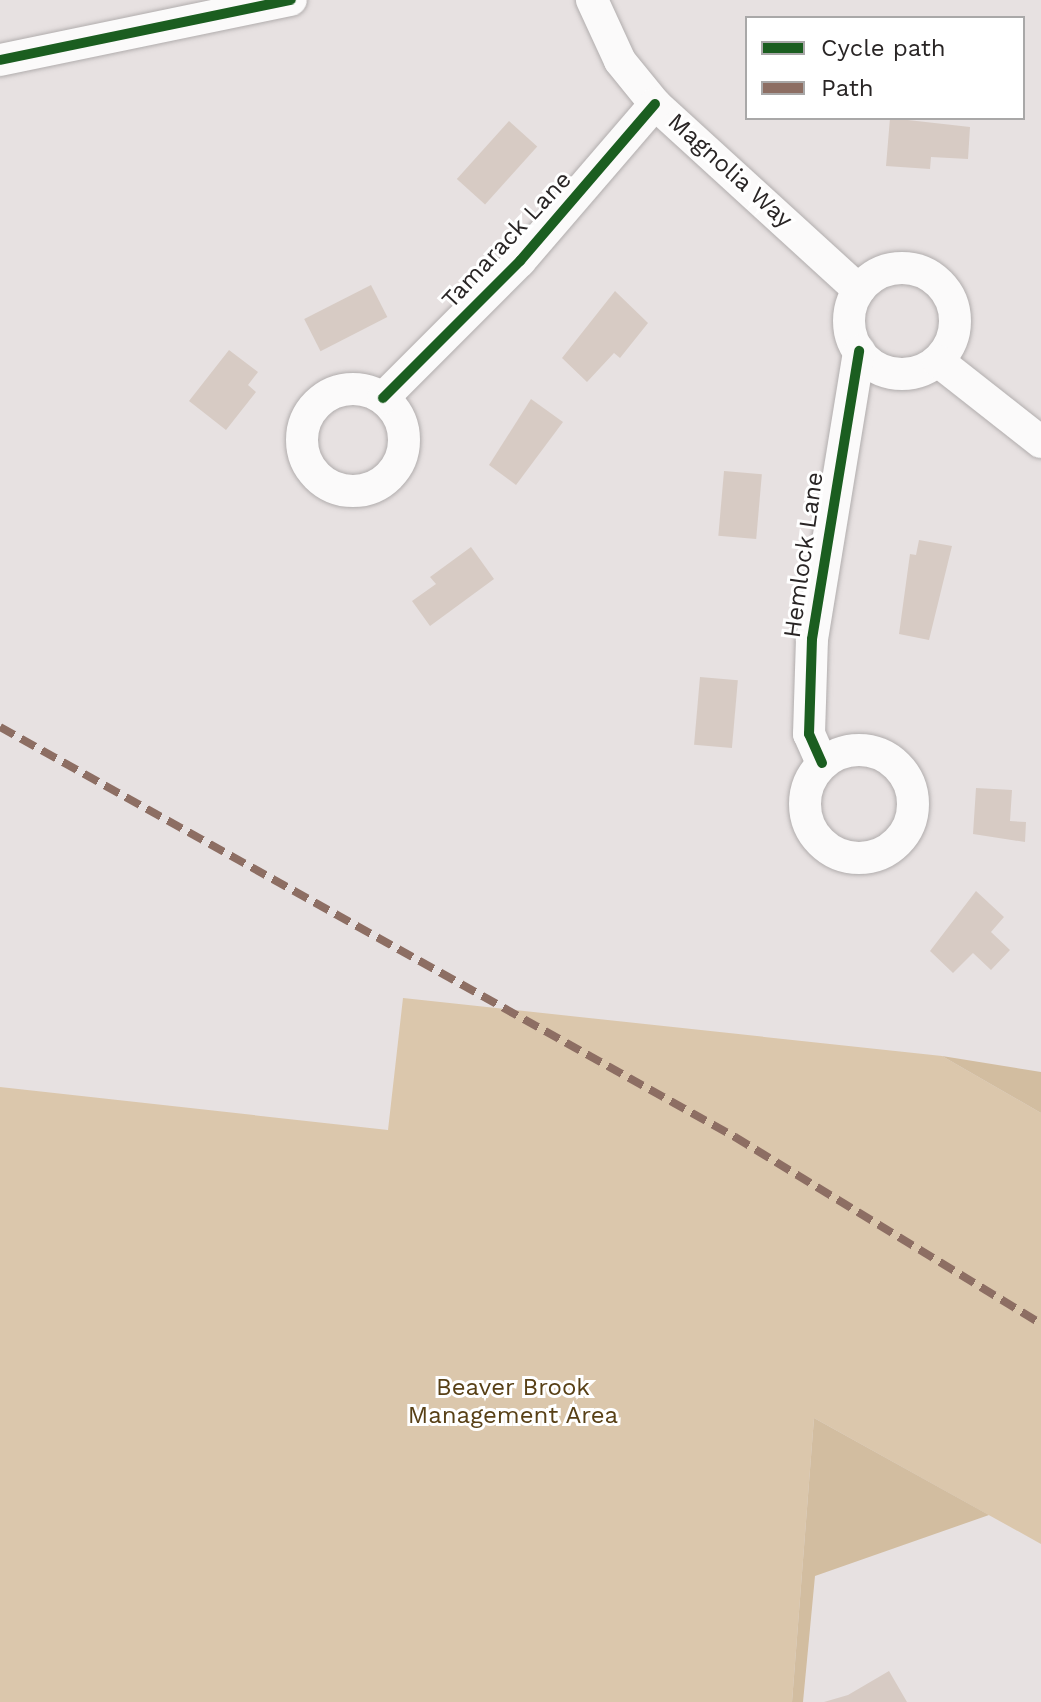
<!DOCTYPE html>
<html>
<head>
<meta charset="utf-8">
<style>
	body { margin:0 }
	#map { position:relative; width:1041px; height:1702px; overflow:hidden; background:#e7e1e1; font-family:"Work Sans",sans-serif }
	div>[style] { position:absolute }
	.green>* { inset:0; background:#dbc7ac }
	.forest>* { inset:0; background:#d2bda0 }
	.building>* { inset:0; background:#d7cbc4; transform-origin:0 0 }
	.roads { filter:drop-shadow(0 0 2px #b1adad) drop-shadow(0 0 2px #b1adad) }
	.street>* { height:32px; margin:-16px; padding:0 16px; transform-origin:16px; border-radius:16px; background:#fbfafa }
	.street>.ring { margin:-16px; padding:0; box-sizing:content-box; background:none; border:32px solid #fbfafa; border-radius:50% }
	.quiet>* { height:8px; margin-top:-4px; transform-origin:0; background:repeating-linear-gradient(90deg,#8d6e63 0 16px,transparent 0 24px) }
	.cycleway>* { height:10px; margin:-5px; padding:0 5px; transform-origin:5px; border-radius:5px; background:#1b5e20 }
	span { translate:-50% -50%; white-space:nowrap; text-align:center; line-height:1.15; -webkit-text-stroke:6px #fff; paint-order:stroke }
	.street-label { font-size:24px; color:#292525 }
	.park-label { font-size:24px; color:#584016 }
	.legend { position:absolute; left:745px; top:16px; width:280px; height:104px; box-sizing:border-box; background:#fff; border:2px solid #a9a8a8; margin:0; padding:10px 14px; list-style:none; font-size:24px; color:#292525 }
	.legend li { display:flex; align-items:center; gap:16px; height:40px }
	.legend b { width:40px; border:2px solid #a9a8a8 }
</style>
</head>
<body>
<div id="map">
	<div class="green">
		<i style="clip-path:polygon(403px 998px,942px 1056px,1041px 1113px,1041px 1544px,814px 1418px,792px 1702px,0 1702px,0 1087px,388px 1130px)"></i>
	</div>
	<div class="forest">
		<i style="clip-path:polygon(942px 1056px,1041px 1072px,1041px 1113px)"></i>
		<i style="clip-path:polygon(814px 1418px,989px 1515px,815px 1576px,803px 1702px,792px 1702px)"></i>
	</div>
	<div class="building">
		<i style="clip-path:polygon(890px 118px,970px 127px,968px 159px,931px 157px,930px 169px,886px 166px)"></i>
		<i style="left:509px;top:121px;width:38px;height:78px;rotate:42deg"></i>
		<i style="left:371px;top:285px;width:36px;height:75px;rotate:63deg"></i>
		<i style="clip-path:polygon(615px 291px,648px 323px,620px 358px,614px 353px,587px 382px,562px 358px)"></i>
		<i style="clip-path:polygon(229px 350px,258px 372px,248px 385px,256px 392px,226px 430px,189px 401px)"></i>
		<i style="clip-path:polygon(531px 399px,563px 422px,516px 485px,489px 465px)"></i>
		<i style="left:724px;top:471px;width:38px;height:65px;rotate:5deg"></i>
		<i style="clip-path:polygon(919px 540px,952px 546px,929px 640px,899px 634px,910px 554px,916px 555px)"></i>
		<i style="clip-path:polygon(471px 547px,494px 579px,430px 626px,412px 601px,436px 584px,430px 577px)"></i>
		<i style="left:700px;top:677px;width:38px;height:68px;rotate:5deg"></i>
		<i style="clip-path:polygon(976px 788px,1012px 790px,1010px 821px,1026px 822px,1025px 842px,973px 834px)"></i>
		<i style="clip-path:polygon(976px 891px,1004px 917px,991px 932px,1010px 950px,991px 970px,973px 953px,953px 973px,930px 951px)"></i>
		<i style="clip-path:polygon(889px 1671px,907px 1702px,824px 1702px,848px 1695px)"></i>
	</div>
	<div class="roads">
		<div class="street">
			<i style="left:592px;top:0;width:67px;rotate:65.3deg"></i>
			<i style="left:620px;top:61px;width:55px;rotate:50.9deg"></i>
			<i style="left:655px;top:104px;width:276px;rotate:42.4deg"></i>
			<i style="left:0;top:60px;width:297px;rotate:-11.7deg"></i>
			<i class="ring" style="left:849px;top:268px;width:74px;height:74px"></i>
			<i style="left:938px;top:361px;width:131px;rotate:38.2deg"></i>
			<i class="ring" style="left:302px;top:389px;width:70px;height:70px"></i>
			<i style="left:383px;top:398px;width:194px;rotate:-45deg"></i>
			<i style="left:520px;top:261px;width:207px;rotate:-49.3deg"></i>
			<i class="ring" style="left:805px;top:750px;width:76px;height:76px"></i>
			<i style="left:822px;top:763px;width:32px;rotate:-114deg"></i>
			<i style="left:809px;top:734px;width:95px;rotate:-88.2deg"></i>
			<i style="left:812px;top:639px;width:292px;rotate:-80.7deg"></i>
		</div>
	</div>
	<div class="quiet">
		<i style="left:0;top:727px;width:842px;rotate:29.15deg"></i>
		<i style="left:735px;top:1137px;width:359px;rotate:31.4deg"></i>
	</div>
	<div class="cycleway">
		<i style="left:0;top:60px;width:297px;rotate:-11.7deg"></i>
		<i style="left:383px;top:398px;width:194px;rotate:-45deg"></i>
		<i style="left:520px;top:261px;width:207px;rotate:-49.3deg"></i>
		<i style="left:822px;top:763px;width:32px;rotate:-114deg"></i>
		<i style="left:809px;top:734px;width:95px;rotate:-88.2deg"></i>
		<i style="left:812px;top:639px;width:292px;rotate:-80.7deg"></i>
	</div>
	<div class="street-label">
		<span style="left:730px;top:171px;rotate:42deg">Magnolia Way</span>
		<span style="left:507px;top:240px;rotate:-47deg">Tamarack Lane</span>
		<span style="left:804px;top:555px;rotate:-82deg">Hemlock Lane</span>
	</div>
	<div class="park-label">
		<span style="left:513px;top:1402px">Beaver Brook<br>Management Area</span>
	</div>
	<ul class="legend">
	<li><b style="height:10px;background:#1b5e20"></b>Cycle path</li>
	<li><b style="height:10px;background:#8d6e63"></b>Path</li>
	</ul>
</div>
</body>
</html>
